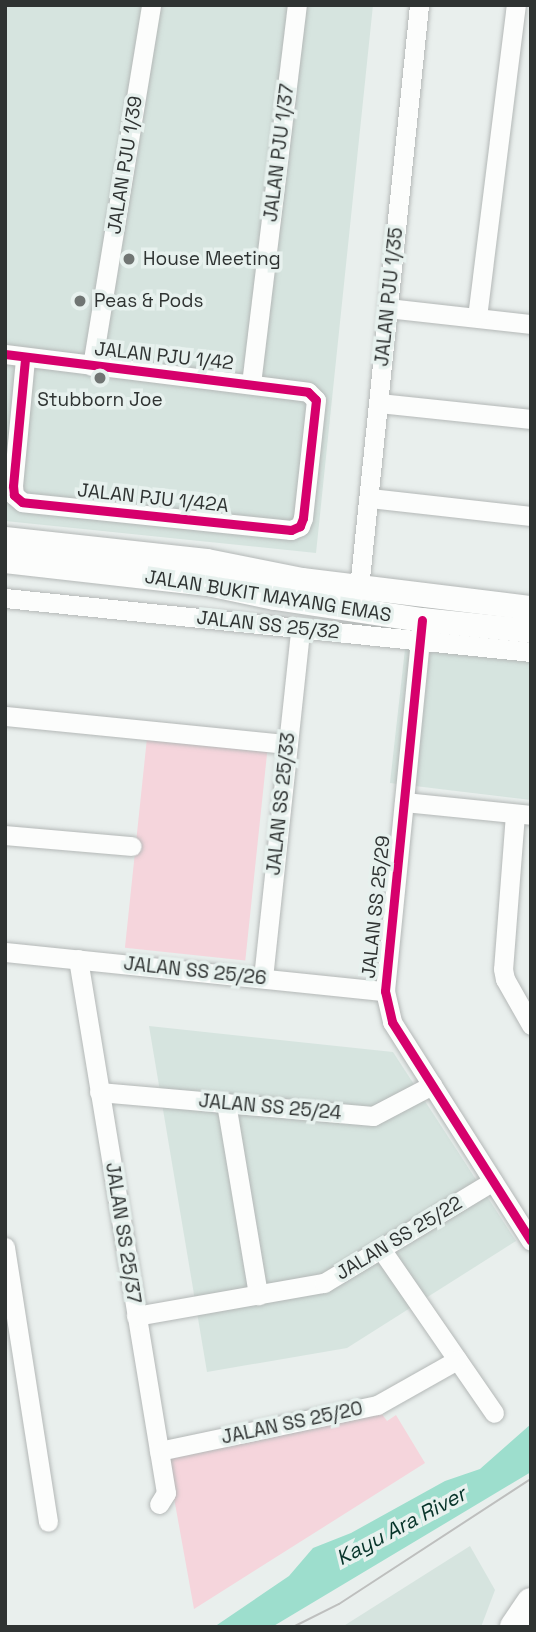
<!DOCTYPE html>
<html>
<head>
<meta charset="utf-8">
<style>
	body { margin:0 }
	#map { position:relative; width:536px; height:1632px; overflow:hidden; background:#e9efed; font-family:"Space Grotesk",sans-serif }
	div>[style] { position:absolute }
	.built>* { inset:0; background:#d6e4df }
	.green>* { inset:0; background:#f5d5dc; transform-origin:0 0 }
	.water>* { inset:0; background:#9ddecd }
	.roads { filter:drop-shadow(0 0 2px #b4b8b7) drop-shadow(0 0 2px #b4b8b7) }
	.minor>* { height:19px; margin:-9.5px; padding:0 9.5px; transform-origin:9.5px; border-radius:9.5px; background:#fcfdfc }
	.major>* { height:24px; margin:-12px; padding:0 12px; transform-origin:12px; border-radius:12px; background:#fcfdfc }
	.highway>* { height:30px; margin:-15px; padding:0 15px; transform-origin:15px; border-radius:15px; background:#fcfdfc }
	.tram>* { height:2px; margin:-1px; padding:0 1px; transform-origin:1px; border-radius:1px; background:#bebfbe }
	.cycleway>* { height:9px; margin:-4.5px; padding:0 4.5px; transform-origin:4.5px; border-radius:4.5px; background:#d6006c }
	.dots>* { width:19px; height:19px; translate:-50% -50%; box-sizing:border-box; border:4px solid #e7f1ee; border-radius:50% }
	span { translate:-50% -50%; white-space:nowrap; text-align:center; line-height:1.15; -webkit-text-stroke:7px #e7f1ee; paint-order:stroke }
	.street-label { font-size:19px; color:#2f3332 }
	.poi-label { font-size:19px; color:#2f3332 }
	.left { translate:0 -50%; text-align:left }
	.water-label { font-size:21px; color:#063329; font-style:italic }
	.frame { position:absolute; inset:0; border:7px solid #2f3332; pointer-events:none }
</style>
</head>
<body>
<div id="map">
	<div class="built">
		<i style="clip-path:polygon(5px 5px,373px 5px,316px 553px,5px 521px)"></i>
		<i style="clip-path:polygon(408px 622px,531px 637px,531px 800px,390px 783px)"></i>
		<i style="clip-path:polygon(149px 1026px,393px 1052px,516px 1241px,347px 1348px,207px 1372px)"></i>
		<i style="clip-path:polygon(470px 1546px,495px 1590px,481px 1627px,342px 1627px)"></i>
	</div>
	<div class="green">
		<i style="left:147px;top:738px;width:121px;height:211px;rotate:6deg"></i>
		<i style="clip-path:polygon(379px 1410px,387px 1421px,396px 1415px,425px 1463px,194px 1609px,167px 1459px)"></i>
	</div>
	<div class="water">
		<i style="clip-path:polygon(531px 1424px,531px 1472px,272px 1627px,214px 1627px,289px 1576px,313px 1548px,351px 1533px,445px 1481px,480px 1469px)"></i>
	</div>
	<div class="roads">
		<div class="minor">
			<i style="left:388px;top:308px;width:144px;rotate:6.4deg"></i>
			<i style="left:477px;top:317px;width:314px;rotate:-82.9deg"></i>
			<i style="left:5px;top:354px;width:305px;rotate:7.1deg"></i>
			<i style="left:308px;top:392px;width:11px;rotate:45deg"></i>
			<i style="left:316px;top:400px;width:119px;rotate:96.3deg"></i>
			<i style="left:303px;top:518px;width:9px;rotate:111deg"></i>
			<i style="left:300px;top:526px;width:10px;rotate:156deg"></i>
			<i style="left:291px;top:530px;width:270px;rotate:-174.1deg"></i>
			<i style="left:22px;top:502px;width:11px;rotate:-139deg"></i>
			<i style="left:14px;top:495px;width:9px;rotate:-96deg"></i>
			<i style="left:13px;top:486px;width:129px;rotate:-84.6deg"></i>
			<i style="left:92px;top:366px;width:366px;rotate:-80.7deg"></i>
			<i style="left:251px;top:384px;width:382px;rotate:-83.1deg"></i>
			<i style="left:379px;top:403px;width:153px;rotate:6deg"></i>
			<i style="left:370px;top:498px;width:162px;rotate:6.4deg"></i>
			<i style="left:359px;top:588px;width:586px;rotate:-84.12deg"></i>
			<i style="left:5px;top:598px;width:529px;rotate:5.86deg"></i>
			<i style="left:422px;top:620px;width:373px;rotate:95.7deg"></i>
			<i style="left:385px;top:991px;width:32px;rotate:77deg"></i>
			<i style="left:392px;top:1022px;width:259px;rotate:57.6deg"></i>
			<i style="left:5px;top:716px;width:284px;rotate:5.7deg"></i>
			<i style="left:404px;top:802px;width:128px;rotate:5.8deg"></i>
			<i style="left:515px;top:814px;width:155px;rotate:94.4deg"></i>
			<i style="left:503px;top:969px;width:10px;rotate:79deg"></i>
			<i style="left:505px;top:979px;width:53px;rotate:60.5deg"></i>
			<i style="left:5px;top:835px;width:127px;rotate:5deg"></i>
			<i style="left:5px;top:952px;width:382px;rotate:5.9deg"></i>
			<i style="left:78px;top:959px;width:541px;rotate:80.64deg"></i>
			<i style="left:166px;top:1493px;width:13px;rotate:122deg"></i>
			<i style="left:263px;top:978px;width:351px;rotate:-83.9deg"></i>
			<i style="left:99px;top:1092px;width:275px;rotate:5deg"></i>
			<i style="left:373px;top:1116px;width:67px;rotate:-27.7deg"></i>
			<i style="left:226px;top:1103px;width:195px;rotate:80.5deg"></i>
			<i style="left:5px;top:1247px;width:278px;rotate:81.1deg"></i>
			<i style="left:381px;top:1249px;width:199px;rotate:55.4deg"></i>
			<i style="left:136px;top:1316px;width:191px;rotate:-10deg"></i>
			<i style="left:324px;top:1283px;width:197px;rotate:-31.1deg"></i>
			<i style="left:159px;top:1451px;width:223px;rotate:-11.9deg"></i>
			<i style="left:377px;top:1405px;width:92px;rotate:-29.4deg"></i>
		</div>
		<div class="major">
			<i style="left:5px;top:539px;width:203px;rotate:6.2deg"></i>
			<i style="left:207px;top:561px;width:97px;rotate:11.3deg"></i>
			<i style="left:302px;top:580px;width:231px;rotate:7deg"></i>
			<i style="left:5px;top:561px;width:204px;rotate:6.5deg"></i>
			<i style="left:208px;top:584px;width:68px;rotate:11.8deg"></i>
			<i style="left:275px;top:598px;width:149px;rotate:8.5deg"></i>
			<i style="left:422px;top:620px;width:110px;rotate:5.8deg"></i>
		</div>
		<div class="highway">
			<i style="left:515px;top:1627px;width:29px;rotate:-56deg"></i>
		</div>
	</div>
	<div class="tram">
		<i style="left:293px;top:1627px;width:51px;rotate:-26.6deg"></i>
		<i style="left:339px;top:1604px;width:229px;rotate:-33.1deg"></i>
	</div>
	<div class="cycleway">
		<i style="left:5px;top:354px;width:305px;rotate:7.1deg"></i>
		<i style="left:308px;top:392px;width:11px;rotate:45deg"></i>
		<i style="left:316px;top:400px;width:119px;rotate:96.3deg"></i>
		<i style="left:303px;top:518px;width:9px;rotate:111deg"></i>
		<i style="left:300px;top:526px;width:10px;rotate:156deg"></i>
		<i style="left:291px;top:530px;width:270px;rotate:-174.1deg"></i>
		<i style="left:22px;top:502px;width:11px;rotate:-139deg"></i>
		<i style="left:14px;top:495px;width:9px;rotate:-96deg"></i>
		<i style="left:13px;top:486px;width:129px;rotate:-84.6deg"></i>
		<i style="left:422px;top:620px;width:373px;rotate:95.7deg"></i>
		<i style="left:385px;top:991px;width:32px;rotate:77deg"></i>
		<i style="left:392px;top:1022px;width:259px;rotate:57.6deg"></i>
	</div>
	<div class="dots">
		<i style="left:129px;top:259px;background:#707573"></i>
		<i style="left:80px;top:301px;background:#707573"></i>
		<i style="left:100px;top:378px;background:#707573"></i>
	</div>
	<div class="street-label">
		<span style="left:279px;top:153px;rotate:-83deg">JALAN PJU 1/37</span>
		<span style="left:125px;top:165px;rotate:-81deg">JALAN PJU 1/39</span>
		<span style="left:389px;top:297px;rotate:-84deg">JALAN PJU 1/35</span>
		<span style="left:164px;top:356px;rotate:6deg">JALAN PJU 1/42</span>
		<span style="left:153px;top:498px;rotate:6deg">JALAN PJU 1/42A</span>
		<span style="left:268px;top:596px;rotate:9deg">JALAN BUKIT MAYANG EMAS</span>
		<span style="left:268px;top:625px;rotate:6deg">JALAN SS 25/32</span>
		<span style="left:281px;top:804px;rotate:-84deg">JALAN SS 25/33</span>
		<span style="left:376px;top:907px;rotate:-84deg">JALAN SS 25/29</span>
		<span style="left:195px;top:971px;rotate:6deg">JALAN SS 25/26</span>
		<span style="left:270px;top:1107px;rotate:5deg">JALAN SS 25/24</span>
		<span style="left:123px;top:1233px;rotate:81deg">JALAN SS 25/37</span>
		<span style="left:399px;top:1238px;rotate:-31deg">JALAN SS 25/22</span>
		<span style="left:292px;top:1423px;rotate:-12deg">JALAN SS 25/20</span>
	</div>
	<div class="poi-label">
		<span class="left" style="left:143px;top:259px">House Meeting</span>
		<span class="left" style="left:94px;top:301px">Peas &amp; Pods</span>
		<span style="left:100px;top:400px">Stubborn Joe</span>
	</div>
	<div class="water-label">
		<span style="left:401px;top:1526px;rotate:-28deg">Kayu Ara River</span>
	</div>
	<div class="frame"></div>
</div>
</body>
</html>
